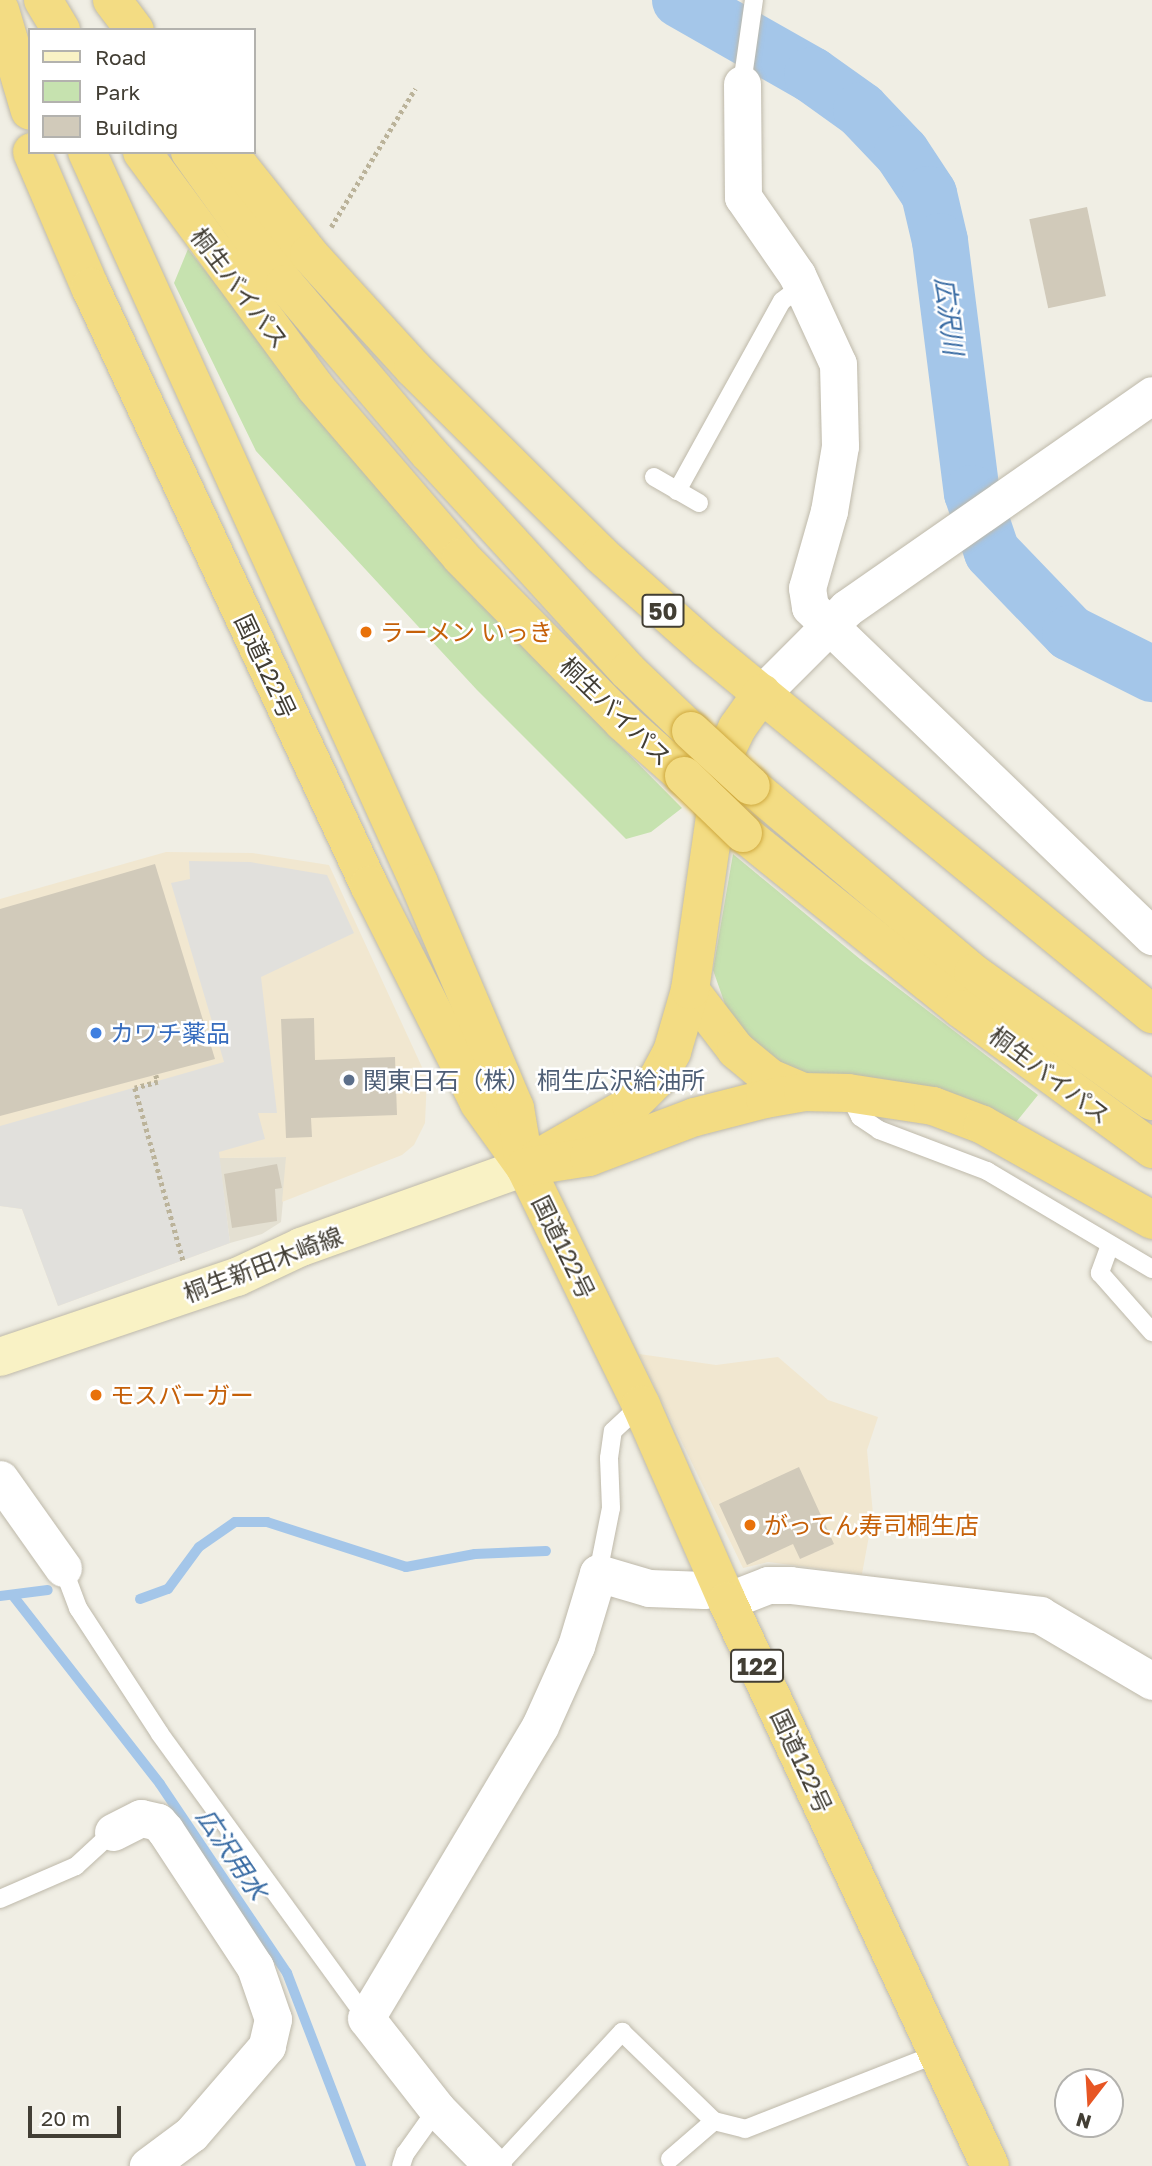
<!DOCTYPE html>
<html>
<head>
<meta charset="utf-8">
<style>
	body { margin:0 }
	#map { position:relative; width:1152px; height:2166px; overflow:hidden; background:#f0eee4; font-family:"Golos Text","Noto Sans JP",sans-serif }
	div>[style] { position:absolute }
	.residential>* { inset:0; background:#e4e0d2 }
	.commercial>* { inset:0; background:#f1e7d0 }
	.green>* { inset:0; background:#c6e2af }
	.parking>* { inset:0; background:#e1e0dc }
	.stream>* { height:10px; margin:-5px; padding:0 5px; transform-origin:5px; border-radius:5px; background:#a4c6e9 }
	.river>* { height:56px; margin:-28px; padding:0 28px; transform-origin:28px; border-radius:28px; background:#a4c6e9 }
	.building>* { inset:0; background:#d1caba; transform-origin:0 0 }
	.path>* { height:4.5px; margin-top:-2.25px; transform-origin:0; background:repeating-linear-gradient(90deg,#bbb39a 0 3.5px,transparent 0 7px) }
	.roads { filter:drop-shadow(0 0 2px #beb9aa) drop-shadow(0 0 2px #beb9aa) }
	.service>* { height:18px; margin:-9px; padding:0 9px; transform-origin:9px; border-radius:9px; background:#fff }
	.minor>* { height:37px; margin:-18.5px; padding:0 18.5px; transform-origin:18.5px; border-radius:18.5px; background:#fff }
	.secondary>* { height:38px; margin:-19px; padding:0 19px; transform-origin:19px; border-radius:19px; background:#f9f2c5 }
	.trunk>* { height:38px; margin:-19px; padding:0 19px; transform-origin:19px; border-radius:19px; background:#f3dc83 }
	.bridges { filter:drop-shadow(0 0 2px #cfa93f) drop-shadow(0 0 2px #cfa93f) }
	.trunk-bridge>* { height:38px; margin:-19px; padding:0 19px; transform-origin:19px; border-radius:19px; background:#f3dc83 }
	.dots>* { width:19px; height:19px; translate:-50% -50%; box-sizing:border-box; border:4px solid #fff; border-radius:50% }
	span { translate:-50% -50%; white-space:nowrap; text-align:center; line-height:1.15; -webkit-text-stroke:5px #fff; paint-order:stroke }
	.shield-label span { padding:2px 5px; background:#fff; border:2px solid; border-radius:5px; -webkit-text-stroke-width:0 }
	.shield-label { font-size:23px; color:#423e34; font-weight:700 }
	.street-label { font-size:24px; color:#423e34 }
	.food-label { font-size:24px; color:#c56008 }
	.left { translate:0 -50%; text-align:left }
	.shop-label { font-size:24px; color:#366cbe }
	.service-label { font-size:24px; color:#4e5e75 }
	.water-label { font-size:26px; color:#386ba3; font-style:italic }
	.legend { position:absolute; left:28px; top:28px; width:228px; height:126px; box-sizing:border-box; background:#fff; border:2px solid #b3b2ae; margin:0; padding:9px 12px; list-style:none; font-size:21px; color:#423e34 }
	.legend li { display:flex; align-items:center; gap:14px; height:35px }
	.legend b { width:35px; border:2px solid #b3b2ae }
	.north { position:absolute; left:1054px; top:2068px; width:70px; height:70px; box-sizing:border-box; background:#fff; border:2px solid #b3b2ae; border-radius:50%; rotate:197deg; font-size:19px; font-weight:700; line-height:28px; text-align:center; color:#423e34 }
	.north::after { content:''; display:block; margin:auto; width:24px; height:32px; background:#e75624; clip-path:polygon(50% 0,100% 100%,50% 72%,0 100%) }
	.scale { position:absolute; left:28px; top:2106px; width:93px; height:32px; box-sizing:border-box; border:4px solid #423e34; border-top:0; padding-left:9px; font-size:21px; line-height:24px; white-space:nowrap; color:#423e34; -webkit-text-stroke:5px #fff; paint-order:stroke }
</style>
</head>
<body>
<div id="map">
	<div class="residential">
		<i style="clip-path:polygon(287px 1157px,281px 1222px,262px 1234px,230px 1243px,219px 1158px)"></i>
	</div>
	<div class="commercial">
		<i style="clip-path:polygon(166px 852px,252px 853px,329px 865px,427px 1078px,425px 1123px,414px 1145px,402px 1155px,282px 1202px,286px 1157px,219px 1158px,230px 1243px,58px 1306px,22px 1209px,0 1206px,0 899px)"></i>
		<i style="clip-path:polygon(639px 1354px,716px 1365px,778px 1357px,828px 1400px,878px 1417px,867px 1450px,873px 1514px,862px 1574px,768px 1562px,743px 1568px)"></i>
	</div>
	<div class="green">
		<i style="clip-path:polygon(188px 249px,320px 416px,593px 718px,682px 808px,651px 832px,626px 839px,477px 690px,256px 451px,174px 283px)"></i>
		<i style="clip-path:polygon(733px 854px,860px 959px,1038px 1095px,1013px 1126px,785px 1070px,732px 1024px,713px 970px)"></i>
	</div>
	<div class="parking">
		<i style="clip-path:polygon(189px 861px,250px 862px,327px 875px,354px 933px,261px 977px,277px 1113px,258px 1113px,265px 1139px,219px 1152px,230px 1243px,58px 1306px,22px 1209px,0 1206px,0 1126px,224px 1062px,171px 883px,190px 879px)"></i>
	</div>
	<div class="stream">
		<i style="left:0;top:1596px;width:48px;rotate:-7.1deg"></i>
		<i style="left:14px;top:1597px;width:237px;rotate:52deg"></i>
		<i style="left:160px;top:1784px;width:228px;rotate:56.1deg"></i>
		<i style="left:287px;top:1973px;width:207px;rotate:69deg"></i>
		<i style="left:140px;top:1599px;width:30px;rotate:-20deg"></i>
		<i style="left:168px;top:1589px;width:52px;rotate:-53.6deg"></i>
		<i style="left:199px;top:1547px;width:44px;rotate:-34.8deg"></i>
		<i style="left:235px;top:1522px;width:32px"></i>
		<i style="left:267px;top:1522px;width:146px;rotate:17.9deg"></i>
		<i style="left:406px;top:1567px;width:70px;rotate:-10.7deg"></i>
		<i style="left:475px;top:1554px;width:71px;rotate:-2.4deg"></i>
	</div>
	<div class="river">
		<i style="left:680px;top:0;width:152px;rotate:29.6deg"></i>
		<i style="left:812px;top:75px;width:60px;rotate:35.5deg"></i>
		<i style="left:861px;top:110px;width:59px;rotate:46.4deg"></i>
		<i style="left:902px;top:153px;width:49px;rotate:56.6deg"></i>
		<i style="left:929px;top:194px;width:48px;rotate:76.8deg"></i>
		<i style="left:940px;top:241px;width:254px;rotate:82.8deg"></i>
		<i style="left:972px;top:493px;width:62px;rotate:71.3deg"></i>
		<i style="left:992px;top:552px;width:112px;rotate:46.1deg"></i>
		<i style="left:1070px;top:633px;width:92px;rotate:26.6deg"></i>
	</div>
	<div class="building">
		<i style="left:1087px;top:207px;width:91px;height:59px;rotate:78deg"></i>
		<i style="clip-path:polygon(155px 864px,215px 1059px,0 1116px,0 909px)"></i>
		<i style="clip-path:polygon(314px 1018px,315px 1060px,395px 1057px,397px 1115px,311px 1118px,312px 1137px,286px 1138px,281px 1019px)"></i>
		<i style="clip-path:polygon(277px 1164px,282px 1188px,275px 1189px,277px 1221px,232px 1228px,224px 1174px)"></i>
		<i style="clip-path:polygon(799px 1467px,834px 1544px,800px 1559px,793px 1544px,747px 1565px,719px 1504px)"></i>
	</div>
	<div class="path">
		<i style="left:331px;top:227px;width:162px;rotate:-58.7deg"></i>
		<i style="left:156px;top:1075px;width:7px;rotate:74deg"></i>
		<i style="left:158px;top:1082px;width:24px;rotate:165deg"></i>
		<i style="left:135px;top:1088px;width:179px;rotate:74.4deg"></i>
	</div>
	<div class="roads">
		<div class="service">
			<i style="left:742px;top:84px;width:85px;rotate:-81.9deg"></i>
			<i style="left:654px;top:477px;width:52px;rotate:30deg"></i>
			<i style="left:677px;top:491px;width:217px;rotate:-61.1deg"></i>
			<i style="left:782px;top:301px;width:25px;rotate:-37deg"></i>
			<i style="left:848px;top:1093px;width:27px;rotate:63deg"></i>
			<i style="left:860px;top:1117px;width:23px;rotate:34deg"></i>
			<i style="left:879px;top:1130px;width:116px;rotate:20.8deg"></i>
			<i style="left:987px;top:1171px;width:192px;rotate:30.7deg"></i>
			<i style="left:1110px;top:1245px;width:30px;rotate:110deg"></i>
			<i style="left:1100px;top:1273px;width:79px;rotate:48.6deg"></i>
			<i style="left:63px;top:1568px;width:43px;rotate:69.4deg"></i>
			<i style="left:78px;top:1608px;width:150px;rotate:56.9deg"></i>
			<i style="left:160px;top:1734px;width:351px;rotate:54deg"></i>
			<i style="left:598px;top:1573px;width:66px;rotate:-78.7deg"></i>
			<i style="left:611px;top:1508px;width:50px;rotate:-92.3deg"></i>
			<i style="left:609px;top:1458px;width:27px;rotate:-82deg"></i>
			<i style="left:613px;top:1431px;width:38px;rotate:-43deg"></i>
			<i style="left:0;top:1899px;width:83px;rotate:-23.5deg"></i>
			<i style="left:76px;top:1866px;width:50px;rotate:-42.6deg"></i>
			<i style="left:670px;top:2159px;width:58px;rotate:-40.8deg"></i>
			<i style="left:714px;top:2121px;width:32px;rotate:14deg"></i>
			<i style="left:745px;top:2129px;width:208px;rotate:-21.4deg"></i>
			<i style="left:401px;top:2166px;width:13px;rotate:-72deg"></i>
			<i style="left:405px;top:2154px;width:55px;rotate:-54.6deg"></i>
			<i style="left:498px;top:2166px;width:183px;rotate:-47.2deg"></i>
			<i style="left:622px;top:2032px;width:128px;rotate:44.1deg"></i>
		</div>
		<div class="minor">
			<i style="left:742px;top:84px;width:113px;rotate:89.5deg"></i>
			<i style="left:743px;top:197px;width:95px;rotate:55.3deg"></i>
			<i style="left:797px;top:275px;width:98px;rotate:65.3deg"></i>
			<i style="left:838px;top:364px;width:82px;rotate:88.6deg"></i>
			<i style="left:840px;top:446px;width:66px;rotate:99.6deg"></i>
			<i style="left:829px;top:511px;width:80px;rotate:105.9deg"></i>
			<i style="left:807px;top:588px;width:19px;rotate:81deg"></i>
			<i style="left:810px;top:607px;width:475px;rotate:43.9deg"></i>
			<i style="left:762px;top:693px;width:120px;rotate:-45deg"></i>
			<i style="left:847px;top:608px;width:372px;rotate:-34.9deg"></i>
			<i style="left:0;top:1479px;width:109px;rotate:54.7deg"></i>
			<i style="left:727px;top:1601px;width:44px;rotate:-21.3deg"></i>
			<i style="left:768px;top:1585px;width:22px"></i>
			<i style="left:790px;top:1585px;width:252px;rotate:6.8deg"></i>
			<i style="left:1040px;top:1615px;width:130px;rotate:30.5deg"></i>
			<i style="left:113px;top:1832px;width:31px;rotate:-27deg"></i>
			<i style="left:141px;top:1818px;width:17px;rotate:13deg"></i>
			<i style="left:158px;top:1822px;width:11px;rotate:49deg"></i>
			<i style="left:165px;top:1830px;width:164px;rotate:56.7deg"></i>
			<i style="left:255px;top:1967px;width:55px;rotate:70.9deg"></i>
			<i style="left:273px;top:2019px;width:28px;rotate:103deg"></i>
			<i style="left:267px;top:2046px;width:116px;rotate:130.8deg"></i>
			<i style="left:191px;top:2134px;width:54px;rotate:143.3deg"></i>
			<i style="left:493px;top:2166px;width:80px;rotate:-134.5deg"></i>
			<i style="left:437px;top:2109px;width:115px;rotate:-128deg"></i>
			<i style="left:366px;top:2018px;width:340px;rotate:-59.2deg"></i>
			<i style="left:540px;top:1726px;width:88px;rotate:-65.8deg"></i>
			<i style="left:576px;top:1646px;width:76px;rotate:-73.2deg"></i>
			<i style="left:598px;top:1573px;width:53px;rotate:16.4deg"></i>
			<i style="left:649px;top:1588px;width:55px;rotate:2.1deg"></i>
			<i style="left:704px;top:1590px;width:16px;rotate:-14deg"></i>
		</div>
		<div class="secondary">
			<i style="left:0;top:1357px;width:250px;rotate:-18.7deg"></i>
			<i style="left:237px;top:1277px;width:71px;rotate:-25.1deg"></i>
			<i style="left:301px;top:1247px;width:238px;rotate:-19.7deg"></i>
		</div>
		<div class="trunk">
			<i style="left:43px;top:0;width:35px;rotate:59deg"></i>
			<i style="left:112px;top:0;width:38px;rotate:53deg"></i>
			<i style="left:0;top:10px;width:105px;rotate:73.5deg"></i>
			<i style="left:32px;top:152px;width:147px;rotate:66.8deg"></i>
			<i style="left:90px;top:287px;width:660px;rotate:64.99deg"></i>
			<i style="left:369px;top:885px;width:244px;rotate:63.2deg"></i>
			<i style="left:479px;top:1103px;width:79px;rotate:54.3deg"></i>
			<i style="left:525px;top:1167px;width:265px;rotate:64deg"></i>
			<i style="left:641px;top:1405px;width:214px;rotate:66.3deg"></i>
			<i style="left:727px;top:1601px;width:623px;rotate:65.04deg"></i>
			<i style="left:87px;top:152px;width:803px;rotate:65.57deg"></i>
			<i style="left:419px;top:883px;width:245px;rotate:66.9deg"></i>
			<i style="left:515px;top:1108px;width:54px;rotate:80.4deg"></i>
			<i style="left:142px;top:152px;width:292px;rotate:53.6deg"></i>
			<i style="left:315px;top:387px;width:224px;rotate:49.3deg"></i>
			<i style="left:461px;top:557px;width:231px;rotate:45.5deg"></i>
			<i style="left:623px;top:722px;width:81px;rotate:41.5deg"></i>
			<i style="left:190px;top:152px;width:163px;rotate:54.3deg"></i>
			<i style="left:285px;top:284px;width:222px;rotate:49.6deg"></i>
			<i style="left:429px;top:453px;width:295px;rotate:47.6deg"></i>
			<i style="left:628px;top:671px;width:87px;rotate:43.6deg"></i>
			<i style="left:228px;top:152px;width:130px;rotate:51.5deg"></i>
			<i style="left:309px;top:254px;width:154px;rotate:47.6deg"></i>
			<i style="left:413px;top:368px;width:264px;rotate:44.8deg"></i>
			<i style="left:600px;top:554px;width:143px;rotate:41.6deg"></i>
			<i style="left:707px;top:649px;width:576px;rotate:39.36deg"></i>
			<i style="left:751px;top:786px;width:290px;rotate:40.1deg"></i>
			<i style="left:973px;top:973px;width:220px;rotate:35.6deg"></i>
			<i style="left:743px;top:833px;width:280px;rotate:38.9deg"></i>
			<i style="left:961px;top:1009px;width:237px;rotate:36.2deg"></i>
			<i style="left:690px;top:990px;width:76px;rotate:52.5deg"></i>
			<i style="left:736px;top:1050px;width:44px;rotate:39.5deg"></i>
			<i style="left:770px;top:1078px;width:36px;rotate:23deg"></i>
			<i style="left:535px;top:1160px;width:111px;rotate:-29.8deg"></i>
			<i style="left:631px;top:1105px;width:38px;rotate:-45deg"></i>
			<i style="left:658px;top:1078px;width:30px;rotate:-62deg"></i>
			<i style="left:672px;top:1052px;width:65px;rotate:-73.8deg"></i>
			<i style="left:690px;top:990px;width:237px;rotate:-81.8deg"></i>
			<i style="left:724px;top:755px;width:30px;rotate:-64deg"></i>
			<i style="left:737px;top:728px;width:43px;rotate:-54.5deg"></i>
			<i style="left:525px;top:1167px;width:65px;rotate:-8.9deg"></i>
			<i style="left:589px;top:1157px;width:113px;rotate:-20.7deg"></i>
			<i style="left:695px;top:1117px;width:72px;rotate:-14.4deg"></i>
			<i style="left:765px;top:1099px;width:39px;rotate:-10deg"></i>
			<i style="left:803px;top:1092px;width:45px;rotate:1.3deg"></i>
			<i style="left:848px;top:1093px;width:86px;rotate:8.7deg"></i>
			<i style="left:933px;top:1106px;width:53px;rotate:20.8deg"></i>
			<i style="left:983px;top:1125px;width:194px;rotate:29.3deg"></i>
		</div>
	</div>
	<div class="bridges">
		<div class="trunk-bridge">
			<i style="left:691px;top:731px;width:81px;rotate:42.5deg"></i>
			<i style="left:684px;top:776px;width:82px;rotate:44deg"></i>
		</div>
	</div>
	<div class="dots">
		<i style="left:366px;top:632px;background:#e8710a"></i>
		<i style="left:96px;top:1033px;background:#3f7fe0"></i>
		<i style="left:349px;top:1080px;background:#5c6f8a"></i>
		<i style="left:96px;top:1395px;background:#e8710a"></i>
		<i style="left:750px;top:1525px;background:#e8710a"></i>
	</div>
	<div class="shield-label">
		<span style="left:663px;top:611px">50</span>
		<span style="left:757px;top:1666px">122</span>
	</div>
	<div class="street-label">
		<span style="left:240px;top:288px;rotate:53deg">桐生バイパス</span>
		<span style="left:266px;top:666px;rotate:65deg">国道122号</span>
		<span style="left:616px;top:711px;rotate:44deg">桐生バイパス</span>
		<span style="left:1050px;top:1075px;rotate:37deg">桐生バイパス</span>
		<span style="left:564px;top:1247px;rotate:64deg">国道122号</span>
		<span style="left:263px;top:1264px;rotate:-21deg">桐生新田木崎線</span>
		<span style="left:802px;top:1761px;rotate:65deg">国道122号</span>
	</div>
	<div class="food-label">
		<span class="left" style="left:380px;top:632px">ラーメン いっき</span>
		<span class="left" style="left:110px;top:1395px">モスバーガー</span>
		<span class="left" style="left:764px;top:1525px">がってん寿司桐生店</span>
	</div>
	<div class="shop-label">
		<span class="left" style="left:110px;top:1033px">カワチ薬品</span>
	</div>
	<div class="service-label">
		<span class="left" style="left:363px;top:1080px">関東日石（株） 桐生広沢給油所</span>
	</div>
	<div class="water-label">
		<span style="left:949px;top:316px;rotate:83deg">広沢川</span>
		<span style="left:232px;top:1854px;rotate:56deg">広沢用水</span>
	</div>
	<ul class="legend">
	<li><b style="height:9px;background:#f9f2c5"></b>Road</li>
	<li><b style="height:19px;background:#c6e2af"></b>Park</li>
	<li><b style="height:19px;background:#d1caba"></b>Building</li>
	</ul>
	<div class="north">N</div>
	<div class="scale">20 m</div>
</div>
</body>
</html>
